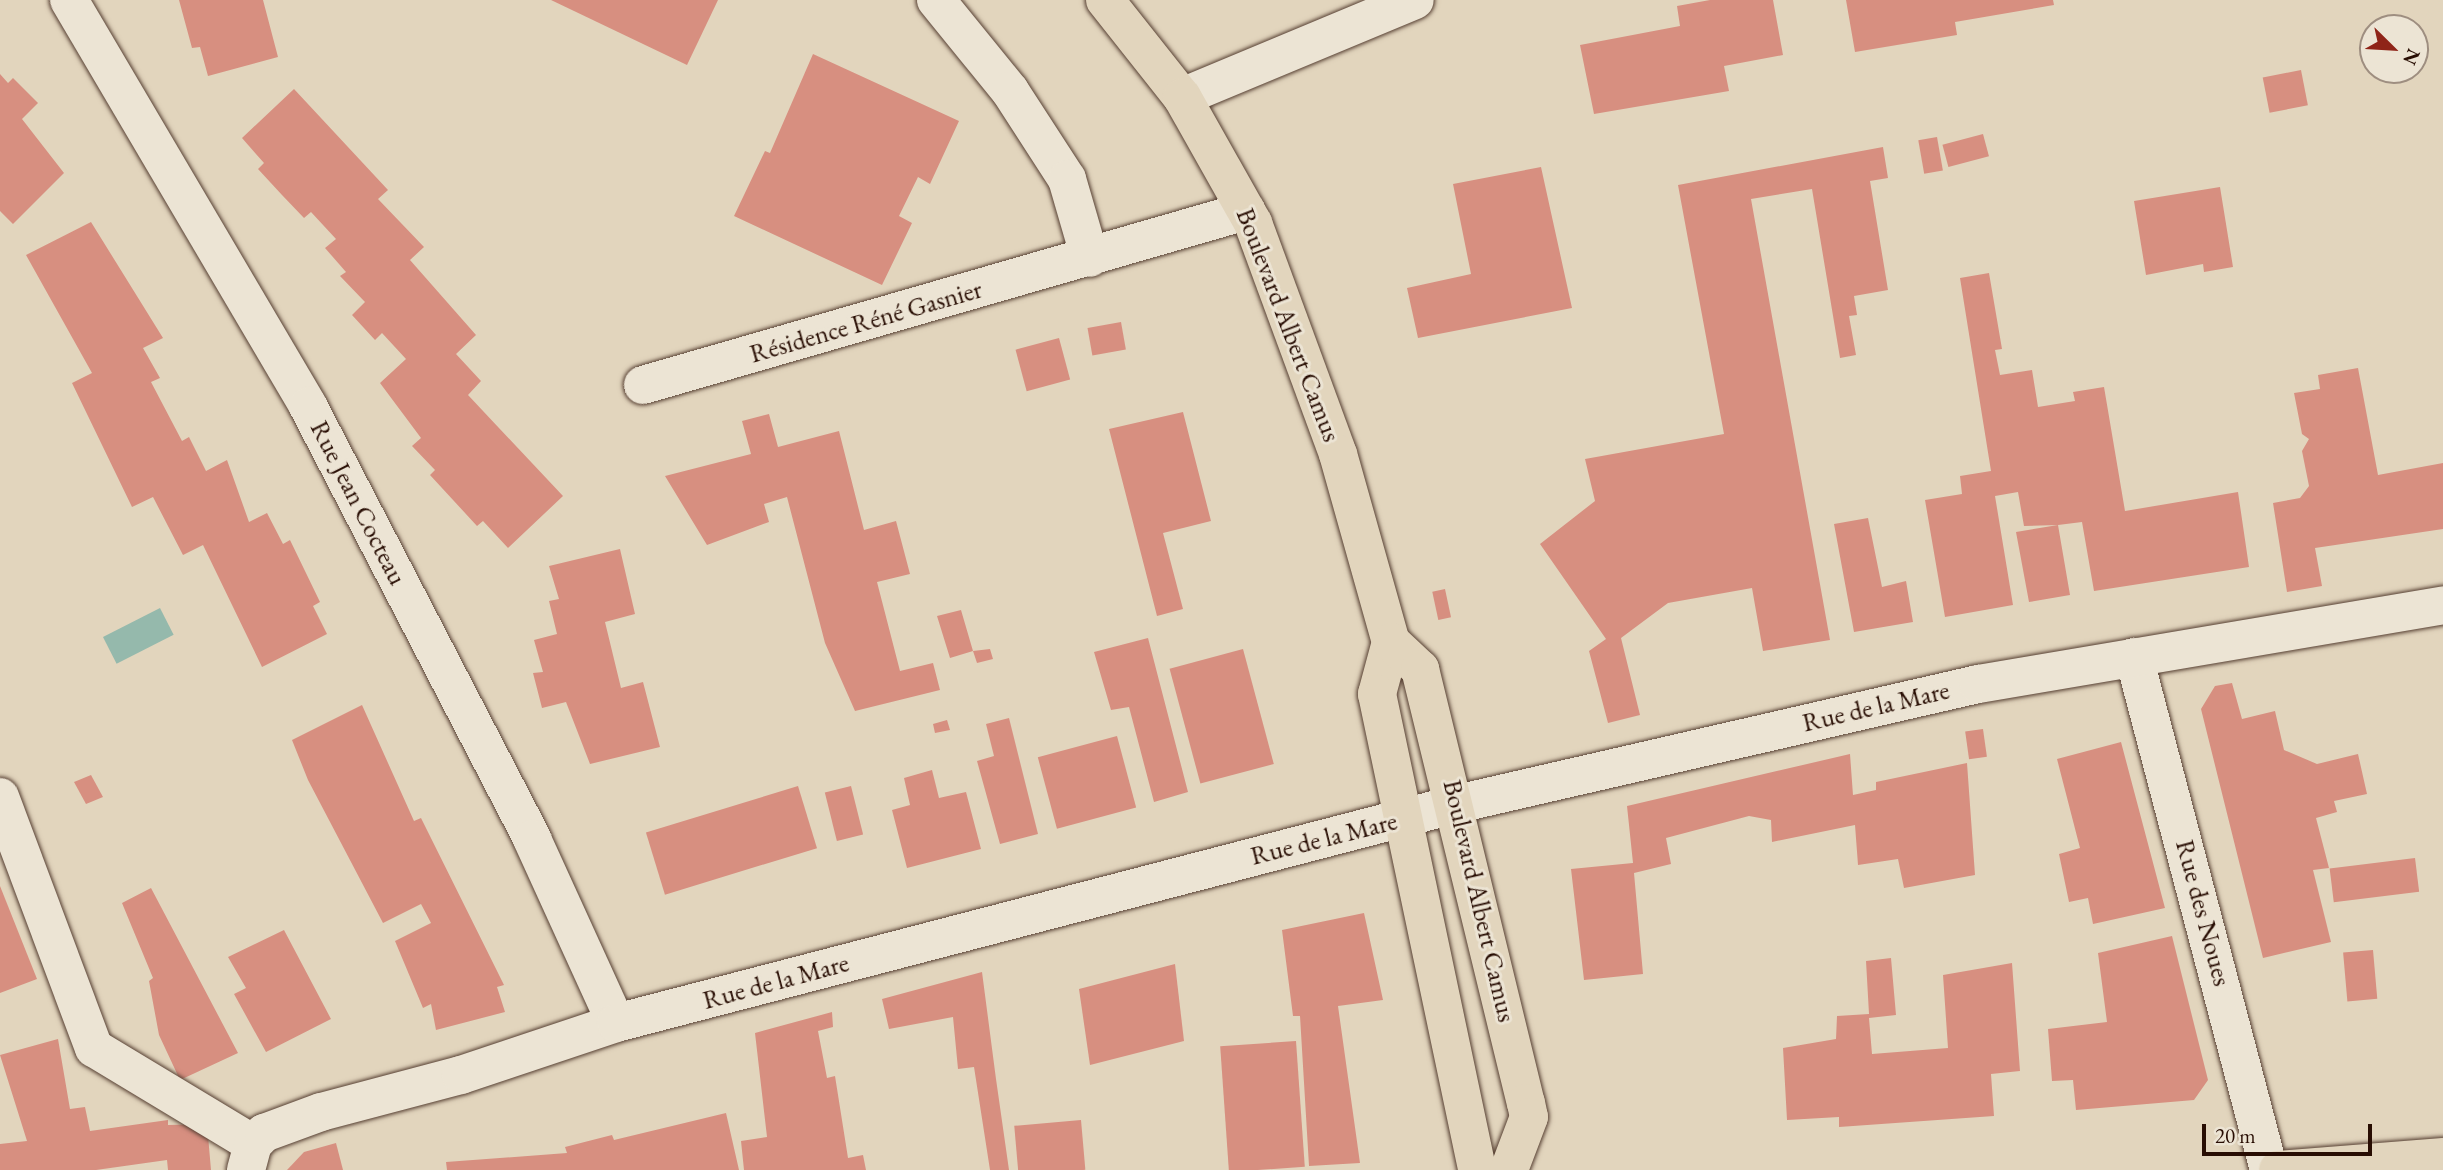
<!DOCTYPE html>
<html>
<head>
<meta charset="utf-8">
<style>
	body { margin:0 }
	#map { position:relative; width:2443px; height:1170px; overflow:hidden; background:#e2d5bd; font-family:"EB Garamond",serif }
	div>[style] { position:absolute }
	.water>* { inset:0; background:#95b9ac; transform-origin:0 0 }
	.building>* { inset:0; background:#d78f80; transform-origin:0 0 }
	.roads { filter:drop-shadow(0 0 2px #563f32) drop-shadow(0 0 2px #563f32) }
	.minor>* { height:38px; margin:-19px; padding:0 19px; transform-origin:19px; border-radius:19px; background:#ece4d4 }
	.major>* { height:38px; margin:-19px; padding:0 19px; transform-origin:19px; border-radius:19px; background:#e2d5bd }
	span { translate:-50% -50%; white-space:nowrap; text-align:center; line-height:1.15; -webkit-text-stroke:6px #ece4d4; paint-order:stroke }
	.street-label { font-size:26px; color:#280d03 }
	.north { position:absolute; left:2359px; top:14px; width:70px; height:70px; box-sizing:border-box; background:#ece4d4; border:2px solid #9e8e80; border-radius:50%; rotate:114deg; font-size:19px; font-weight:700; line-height:28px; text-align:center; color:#280d03 }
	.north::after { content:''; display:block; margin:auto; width:24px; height:32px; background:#8f2418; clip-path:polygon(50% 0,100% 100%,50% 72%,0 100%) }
	.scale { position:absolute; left:2202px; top:1124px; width:170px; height:32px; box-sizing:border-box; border:4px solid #280d03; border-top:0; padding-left:9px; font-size:21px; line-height:24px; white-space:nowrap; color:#280d03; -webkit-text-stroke:5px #ece4d4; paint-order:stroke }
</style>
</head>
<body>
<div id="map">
	<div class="water">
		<i style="left:160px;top:608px;width:30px;height:64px;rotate:63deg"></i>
	</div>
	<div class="building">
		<i style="clip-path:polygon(179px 0,263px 0,278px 57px,208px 76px,200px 47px,192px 48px)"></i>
		<i style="clip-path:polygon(551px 0,718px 0,687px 65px)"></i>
		<i style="clip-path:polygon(1710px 0,1773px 0,1783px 55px,1724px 66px,1729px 91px,1594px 114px,1580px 45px,1680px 26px,1677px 6px)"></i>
		<i style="clip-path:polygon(1846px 0,2053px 0,2054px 5px,1955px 22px,1957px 35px,1855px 52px)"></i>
		<i style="clip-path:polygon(813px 54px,959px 121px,930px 184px,918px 177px,899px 216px,912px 223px,882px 285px,734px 216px,765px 151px,770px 153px)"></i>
		<i style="left:2301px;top:70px;width:36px;height:39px;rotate:79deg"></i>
		<i style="clip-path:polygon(0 74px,8px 83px,13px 78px,38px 103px,22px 119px,64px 173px,13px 224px,0 211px)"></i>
		<i style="clip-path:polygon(294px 89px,388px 190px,378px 199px,424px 247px,410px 260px,476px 335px,456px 354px,481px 381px,468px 395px,563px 496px,508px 548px,483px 521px,477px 526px,430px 475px,435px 470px,412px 446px,421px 438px,380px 383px,406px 359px,382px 333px,375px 340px,352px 315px,365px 302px,340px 276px,346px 272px,325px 248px,336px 239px,311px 212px,304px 218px,282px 195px,258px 169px,264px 163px,242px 138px)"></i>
		<i style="left:1983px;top:134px;width:23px;height:42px;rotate:75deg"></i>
		<i style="left:1937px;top:137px;width:34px;height:19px;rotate:80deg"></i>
		<i style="clip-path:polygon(1883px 147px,1888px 178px,1870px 181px,1888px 290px,1854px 296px,1857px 315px,1849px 316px,1856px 355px,1840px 358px,1812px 189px,1751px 199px,1830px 640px,1763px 651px,1752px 588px,1668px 603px,1621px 638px,1640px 715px,1608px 723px,1589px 651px,1606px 639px,1540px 544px,1595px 501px,1585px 459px,1724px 434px,1678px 185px)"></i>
		<i style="clip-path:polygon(1541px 167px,1572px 308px,1418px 338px,1407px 288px,1471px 274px,1453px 184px)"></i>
		<i style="clip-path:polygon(2220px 187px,2233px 267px,2204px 272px,2203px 264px,2146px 275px,2134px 201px)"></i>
		<i style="clip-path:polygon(91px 222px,163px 338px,143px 348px,160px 378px,151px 382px,182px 441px,189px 437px,206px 471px,227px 460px,249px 522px,267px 513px,283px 544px,290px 540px,320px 602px,313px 606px,327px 634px,262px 667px,203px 545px,183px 555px,153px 497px,132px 507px,72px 383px,92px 373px,26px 255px)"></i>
		<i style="clip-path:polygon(1989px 273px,2002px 349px,1995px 350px,2000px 375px,2032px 370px,2038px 407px,2075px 401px,2073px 392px,2104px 387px,2125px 511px,2238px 492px,2249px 567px,2094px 591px,2082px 522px,2058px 525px,2070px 595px,2029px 602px,2016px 532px,2058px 525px,2024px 526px,2018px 492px,1995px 496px,2013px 605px,1945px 617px,1925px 500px,1962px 494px,1960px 476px,1991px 471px,1960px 278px)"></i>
		<i style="left:1121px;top:322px;width:28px;height:34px;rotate:80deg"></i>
		<i style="left:1059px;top:338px;width:43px;height:45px;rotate:75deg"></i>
		<i style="clip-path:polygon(2358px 368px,2378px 475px,2443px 463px,2443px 529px,2315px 548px,2322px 586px,2287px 592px,2273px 503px,2300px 498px,2309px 486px,2302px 451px,2309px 439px,2302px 434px,2294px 393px,2320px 389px,2318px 375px)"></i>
		<i style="clip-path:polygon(1183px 412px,1211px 521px,1163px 533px,1183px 609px,1157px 616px,1109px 429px)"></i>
		<i style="clip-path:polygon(769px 414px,778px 447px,839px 431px,864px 530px,896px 521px,910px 574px,877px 582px,900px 671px,933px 663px,940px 690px,855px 711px,825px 643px,787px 497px,764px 504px,769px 522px,707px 545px,665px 476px,751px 454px,742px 421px)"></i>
		<i style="clip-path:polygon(1868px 518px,1882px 587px,1906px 581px,1913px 622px,1854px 632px,1834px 524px)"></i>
		<i style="clip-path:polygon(620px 549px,635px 614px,605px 622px,621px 688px,643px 682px,660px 747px,590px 764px,566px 702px,542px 708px,533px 673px,543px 672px,534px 640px,557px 634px,549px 601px,559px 599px,549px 566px)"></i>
		<i style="left:1445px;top:589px;width:29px;height:13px;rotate:78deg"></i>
		<i style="clip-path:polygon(961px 610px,973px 651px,990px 649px,993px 659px,977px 663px,973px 651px,950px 658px,937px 616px)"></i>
		<i style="clip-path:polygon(1148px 638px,1188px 792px,1154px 802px,1129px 707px,1111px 710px,1094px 652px)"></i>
		<i style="left:1243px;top:649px;width:119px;height:76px;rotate:75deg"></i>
		<i style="clip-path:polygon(2232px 683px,2242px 719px,2275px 711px,2284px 750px,2317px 764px,2358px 754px,2367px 794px,2334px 801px,2337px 812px,2316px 818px,2329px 868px,2313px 870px,2331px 942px,2263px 958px,2201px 709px,2215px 686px)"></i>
		<i style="clip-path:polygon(362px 705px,414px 821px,421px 818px,504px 985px,497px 987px,505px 1012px,436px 1030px,431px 1004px,423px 1008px,395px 941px,431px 923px,421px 904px,383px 923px,308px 780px,292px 740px)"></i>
		<i style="clip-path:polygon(1009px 718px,1038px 834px,1000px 844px,977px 761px,994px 756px,986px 724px)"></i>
		<i style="clip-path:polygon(947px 720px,950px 730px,935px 733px,933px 724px)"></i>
		<i style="left:1983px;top:729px;width:28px;height:18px;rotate:82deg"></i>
		<i style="left:1117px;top:736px;width:74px;height:82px;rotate:75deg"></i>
		<i style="clip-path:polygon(2121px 742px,2165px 908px,2093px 924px,2088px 898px,2069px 902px,2059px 854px,2080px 848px,2057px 759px)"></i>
		<i style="clip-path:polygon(1850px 754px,1853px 795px,1876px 790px,1876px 782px,1967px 763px,1975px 875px,1904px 888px,1898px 859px,1858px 865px,1855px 825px,1772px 842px,1771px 820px,1749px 816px,1666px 838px,1671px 864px,1634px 873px,1643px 974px,1584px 980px,1571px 869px,1633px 863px,1627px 806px)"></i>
		<i style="clip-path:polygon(932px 770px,939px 798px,966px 792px,981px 849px,907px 868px,892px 810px,910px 805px,904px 778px)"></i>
		<i style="clip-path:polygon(91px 775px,103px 797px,86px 804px,74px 782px)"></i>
		<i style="left:798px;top:786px;width:65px;height:159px;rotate:73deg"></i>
		<i style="left:851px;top:786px;width:50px;height:27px;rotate:76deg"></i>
		<i style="left:2415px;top:858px;width:34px;height:86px;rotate:83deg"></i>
		<i style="clip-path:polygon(0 886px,37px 979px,0 993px)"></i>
		<i style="clip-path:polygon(151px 888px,238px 1053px,180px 1080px,159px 1035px,149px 981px,153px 978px,122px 903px)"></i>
		<i style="clip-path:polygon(1364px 913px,1383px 1000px,1338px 1006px,1360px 1163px,1309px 1166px,1300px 1016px,1293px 1016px,1282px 930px)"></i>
		<i style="clip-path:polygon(284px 930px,331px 1019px,266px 1052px,234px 994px,246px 988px,228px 957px)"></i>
		<i style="clip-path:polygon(2172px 936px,2208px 1080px,2194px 1100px,2076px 1110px,2073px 1080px,2052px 1081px,2048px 1029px,2107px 1022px,2098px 953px)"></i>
		<i style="left:2373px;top:950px;width:49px;height:30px;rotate:85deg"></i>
		<i style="clip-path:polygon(1891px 958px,1896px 1015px,1869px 1018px,1872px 1054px,1948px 1048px,1943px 975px,2012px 963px,2020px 1071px,1991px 1074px,1994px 1116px,1839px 1127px,1839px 1117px,1787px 1120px,1783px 1048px,1836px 1039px,1837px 1016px,1869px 1014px,1866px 961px)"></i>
		<i style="clip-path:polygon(1175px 964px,1184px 1041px,1090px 1065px,1079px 989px)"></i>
		<i style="clip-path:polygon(982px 972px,996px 1079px,1009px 1170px,990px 1170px,974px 1067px,958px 1069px,953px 1017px,889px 1029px,882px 999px)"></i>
		<i style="clip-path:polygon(832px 1012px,833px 1027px,818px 1031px,827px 1078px,835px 1076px,848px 1158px,863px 1155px,866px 1170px,744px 1170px,741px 1141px,767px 1137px,755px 1033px)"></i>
		<i style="clip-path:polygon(58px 1039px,70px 1109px,85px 1107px,90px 1131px,168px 1120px,168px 1125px,207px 1124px,211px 1170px,168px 1170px,167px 1160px,96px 1170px,0 1170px,0 1144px,27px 1141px,0 1055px)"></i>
		<i style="left:1296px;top:1041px;width:126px;height:76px;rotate:86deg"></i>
		<i style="clip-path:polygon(726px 1113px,739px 1170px,447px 1170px,446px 1162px,567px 1153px,565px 1147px,612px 1135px,614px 1140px)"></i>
		<i style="left:1081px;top:1120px;width:50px;height:67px;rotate:85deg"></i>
		<i style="clip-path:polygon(336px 1143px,343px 1170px,287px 1170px,304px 1152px)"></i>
	</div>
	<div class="roads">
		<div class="minor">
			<i style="left:69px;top:0;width:471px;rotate:59.5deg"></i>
			<i style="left:308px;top:406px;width:488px;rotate:62.6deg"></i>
			<i style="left:532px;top:839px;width:202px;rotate:65.5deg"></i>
			<i style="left:936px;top:0;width:117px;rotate:50.9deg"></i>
			<i style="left:1010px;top:91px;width:105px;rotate:57.1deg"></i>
			<i style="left:1067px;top:179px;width:82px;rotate:73.8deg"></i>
			<i style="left:1182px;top:97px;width:252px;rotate:-22.6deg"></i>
			<i style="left:643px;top:385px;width:628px;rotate:-16.1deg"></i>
			<i style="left:2134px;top:657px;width:530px;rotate:75.26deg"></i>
			<i style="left:0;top:797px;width:268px;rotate:69.5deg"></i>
			<i style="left:94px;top:1048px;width:186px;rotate:31.1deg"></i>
			<i style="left:246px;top:1170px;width:27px;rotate:-75deg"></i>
			<i style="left:253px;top:1144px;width:16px;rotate:-45deg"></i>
			<i style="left:264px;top:1133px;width:61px;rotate:-20.2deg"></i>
			<i style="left:321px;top:1112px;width:145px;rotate:-14.8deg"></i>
			<i style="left:461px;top:1075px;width:163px;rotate:-18.5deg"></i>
			<i style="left:616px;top:1023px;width:869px;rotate:-14.6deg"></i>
			<i style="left:1457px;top:804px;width:535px;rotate:-12.97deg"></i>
			<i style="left:1978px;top:684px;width:472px;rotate:-9.6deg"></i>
		</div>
		<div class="major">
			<i style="left:1105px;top:0;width:124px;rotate:51.6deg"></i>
			<i style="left:1182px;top:97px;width:145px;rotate:60.6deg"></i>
			<i style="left:1253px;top:223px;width:246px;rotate:69.8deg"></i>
			<i style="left:1338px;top:454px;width:195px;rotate:74.3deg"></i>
			<i style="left:1391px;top:642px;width:54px;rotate:105.1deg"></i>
			<i style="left:1377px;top:694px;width:486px;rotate:78.1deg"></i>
			<i style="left:1391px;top:642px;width:40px;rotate:43deg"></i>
			<i style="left:1420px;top:669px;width:447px;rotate:76.3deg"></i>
			<i style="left:1526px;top:1103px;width:14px;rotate:78deg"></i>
			<i style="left:1529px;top:1117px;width:57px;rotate:110.7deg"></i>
			<i style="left:2278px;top:1170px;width:166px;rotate:-4.5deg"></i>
		</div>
	</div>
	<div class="street-label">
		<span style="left:866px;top:322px;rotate:-16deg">Résidence Réné Gasnier</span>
		<span style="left:1288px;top:325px;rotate:69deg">Boulevard Albert Camus</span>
		<span style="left:358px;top:503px;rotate:63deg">Rue Jean Cocteau</span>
		<span style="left:1876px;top:707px;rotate:-13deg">Rue de la Mare</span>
		<span style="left:1324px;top:839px;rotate:-14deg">Rue de la Mare</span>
		<span style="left:1479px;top:901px;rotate:77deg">Boulevard Albert Camus</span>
		<span style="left:2203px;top:913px;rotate:75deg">Rue des Noues</span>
		<span style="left:776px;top:982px;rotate:-15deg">Rue de la Mare</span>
	</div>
	<div class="north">N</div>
	<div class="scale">20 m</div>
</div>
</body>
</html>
